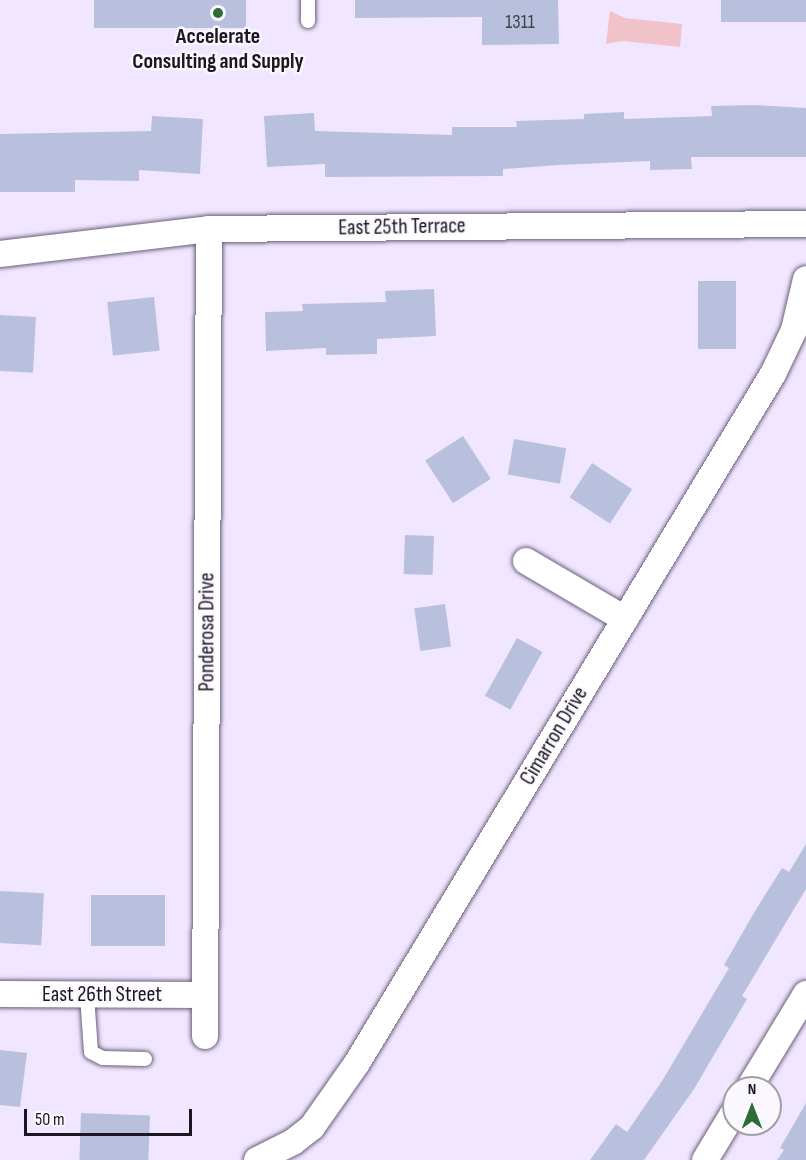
<!DOCTYPE html>
<html>
<head>
<meta charset="utf-8">
<style>
	body { margin:0 }
	#map { position:relative; width:806px; height:1160px; overflow:hidden; background:#f1e6ff; font-family:"Sofia Sans Condensed",sans-serif }
	div>[style] { position:absolute }
	.green>* { inset:0; background:#f2c2c9 }
	.building>* { inset:0; background:#b8c0dd; transform-origin:0 0 }
	.roads { filter:drop-shadow(0 0 2px #6b607a) drop-shadow(0 0 2px #6b607a) }
	.service>* { height:14px; margin:-7px; padding:0 7px; transform-origin:7px; border-radius:7px; background:#fff }
	.minor>* { height:26px; margin:-13px; padding:0 13px; transform-origin:13px; border-radius:13px; background:#fff }
	.dots>* { width:16px; height:16px; translate:-50% -50%; box-sizing:border-box; border:3px solid #faf8fe; border-radius:50% }
	span { translate:-50% -50%; white-space:nowrap; text-align:center; line-height:1.15; -webkit-text-stroke:5px #faf8fe; paint-order:stroke }
	.number-label { font-size:20px; color:#42404f }
	.number-label span { -webkit-text-stroke-width:0 }
	.poi-label { font-size:22px; color:#1b1620; font-weight:700 }
	.street-label { font-size:22px; color:#1b1620 }
	.north { position:absolute; left:722px; top:1076px; width:60px; height:60px; box-sizing:border-box; background:#faf8fe; border:2px solid #a19ea5; border-radius:50%; rotate:0deg; font-size:16px; font-weight:700; line-height:24px; text-align:center; color:#1b1620 }
	.north::after { content:''; display:block; margin:auto; width:21px; height:27px; background:#2a6d38; clip-path:polygon(50% 0,100% 100%,50% 72%,0 100%) }
	.scale { position:absolute; left:24px; top:1109px; width:168px; height:27px; box-sizing:border-box; border:3px solid #1b1620; border-top:0; padding-left:8px; font-size:18px; line-height:21px; white-space:nowrap; color:#1b1620; -webkit-text-stroke:4px #faf8fe; paint-order:stroke }
</style>
</head>
<body>
<div id="map">
	<div class="green">
		<i style="clip-path:polygon(610px 11px,625px 18px,682px 24px,680px 47px,622px 41px,606px 44px)"></i>
	</div>
	<div class="building">
		<i style="left:94px;top:0;width:152px;height:28px"></i>
		<i style="clip-path:polygon(355px 0,558px 0,559px 44px,482px 45px,482px 17px,355px 18px)"></i>
		<i style="left:721px;top:0;width:85px;height:22px"></i>
		<i style="clip-path:polygon(753px 105px,806px 108px,806px 157px,691px 157px,692px 169px,650px 170px,650px 161px,559px 165px,503px 169px,503px 176px,325px 177px,325px 164px,267px 167px,264px 116px,314px 113px,315px 131px,452px 135px,452px 127px,517px 127px,516px 121px,584px 119px,584px 114px,624px 112px,624px 119px,712px 116px,711px 106px)"></i>
		<i style="clip-path:polygon(152px 116px,203px 119px,200px 174px,139px 170px,139px 181px,75px 180px,75px 192px,0 192px,0 134px,151px 131px)"></i>
		<i style="left:698px;top:281px;width:38px;height:68px"></i>
		<i style="clip-path:polygon(434px 289px,436px 336px,377px 339px,377px 354px,326px 355px,326px 348px,266px 351px,265px 312px,303px 311px,302px 304px,386px 302px,385px 291px)"></i>
		<i style="left:154px;top:297px;width:54px;height:47px;rotate:84deg"></i>
		<i style="left:0;top:315px;width:36px;height:56px;rotate:3deg"></i>
		<i style="left:463px;top:436px;width:51px;height:45px;rotate:57deg"></i>
		<i style="left:514px;top:439px;width:53px;height:36px;rotate:10deg"></i>
		<i style="left:592px;top:463px;width:48px;height:41px;rotate:33deg"></i>
		<i style="left:405px;top:535px;width:29px;height:39px;rotate:2deg"></i>
		<i style="left:445px;top:604px;width:43px;height:31px;rotate:82deg"></i>
		<i style="left:517px;top:638px;width:29px;height:66px;rotate:29deg"></i>
		<i style="clip-path:polygon(806px 844px,806px 889px,742px 996px,747px 999px,694px 1089px,644px 1160px,590px 1160px,616px 1124px,627px 1132px,662px 1081px,729px 968px,724px 965px,755px 911px,782px 868px,789px 872px)"></i>
		<i style="left:0;top:891px;width:44px;height:52px;rotate:3deg"></i>
		<i style="left:91px;top:895px;width:74px;height:51px"></i>
		<i style="clip-path:polygon(0 1050px,27px 1053px,20px 1107px,0 1105px)"></i>
		<i style="clip-path:polygon(806px 1103px,806px 1160px,777px 1160px,784px 1150px,780px 1148px)"></i>
		<i style="left:81px;top:1113px;width:69px;height:47px;rotate:2deg"></i>
	</div>
	<div class="roads">
		<div class="service">
			<i style="left:308px;top:0;width:21px;rotate:90deg"></i>
			<i style="left:87px;top:995px;width:57px;rotate:86deg"></i>
			<i style="left:91px;top:1052px;width:13px;rotate:27deg"></i>
			<i style="left:103px;top:1058px;width:42px;rotate:1.4deg"></i>
		</div>
		<div class="minor">
			<i style="left:0;top:254px;width:210px;rotate:-6.8deg"></i>
			<i style="left:209px;top:229px;width:597px;rotate:-0.48deg"></i>
			<i style="left:526px;top:561px;width:115px;rotate:30.4deg"></i>
			<i style="left:0;top:994px;width:205px;rotate:0.3deg"></i>
			<i style="left:205px;top:1036px;width:807px;rotate:-89.72deg"></i>
			<i style="left:749px;top:1088px;width:110px;rotate:-58.8deg"></i>
			<i style="left:257px;top:1160px;width:40px;rotate:-26.6deg"></i>
			<i style="left:293px;top:1142px;width:24px;rotate:-38deg"></i>
			<i style="left:312px;top:1127px;width:78px;rotate:-54.9deg"></i>
			<i style="left:357px;top:1063px;width:805px;rotate:-58.88deg"></i>
			<i style="left:773px;top:374px;width:49px;rotate:-64.5deg"></i>
			<i style="left:794px;top:330px;width:52px;rotate:-76.8deg"></i>
			<i style="left:705px;top:1160px;width:56px;rotate:-58.9deg"></i>
		</div>
	</div>
	<div class="dots">
		<i style="left:218px;top:13px;background:#2a6d38"></i>
	</div>
	<div class="number-label">
		<span style="left:520px;top:22px">1311</span>
	</div>
	<div class="poi-label">
		<span style="left:218px;top:49px">Accelerate<br>Consulting and Supply</span>
	</div>
	<div class="street-label">
		<span style="left:402px;top:227px;rotate:-1deg">East 25th Terrace</span>
		<span style="left:207px;top:632px;rotate:-90deg">Ponderosa Drive</span>
		<span style="left:554px;top:736px;rotate:-59deg">Cimarron Drive</span>
		<span style="left:102px;top:995px">East 26th Street</span>
	</div>
	<div class="north">N</div>
	<div class="scale">50 m</div>
</div>
</body>
</html>
